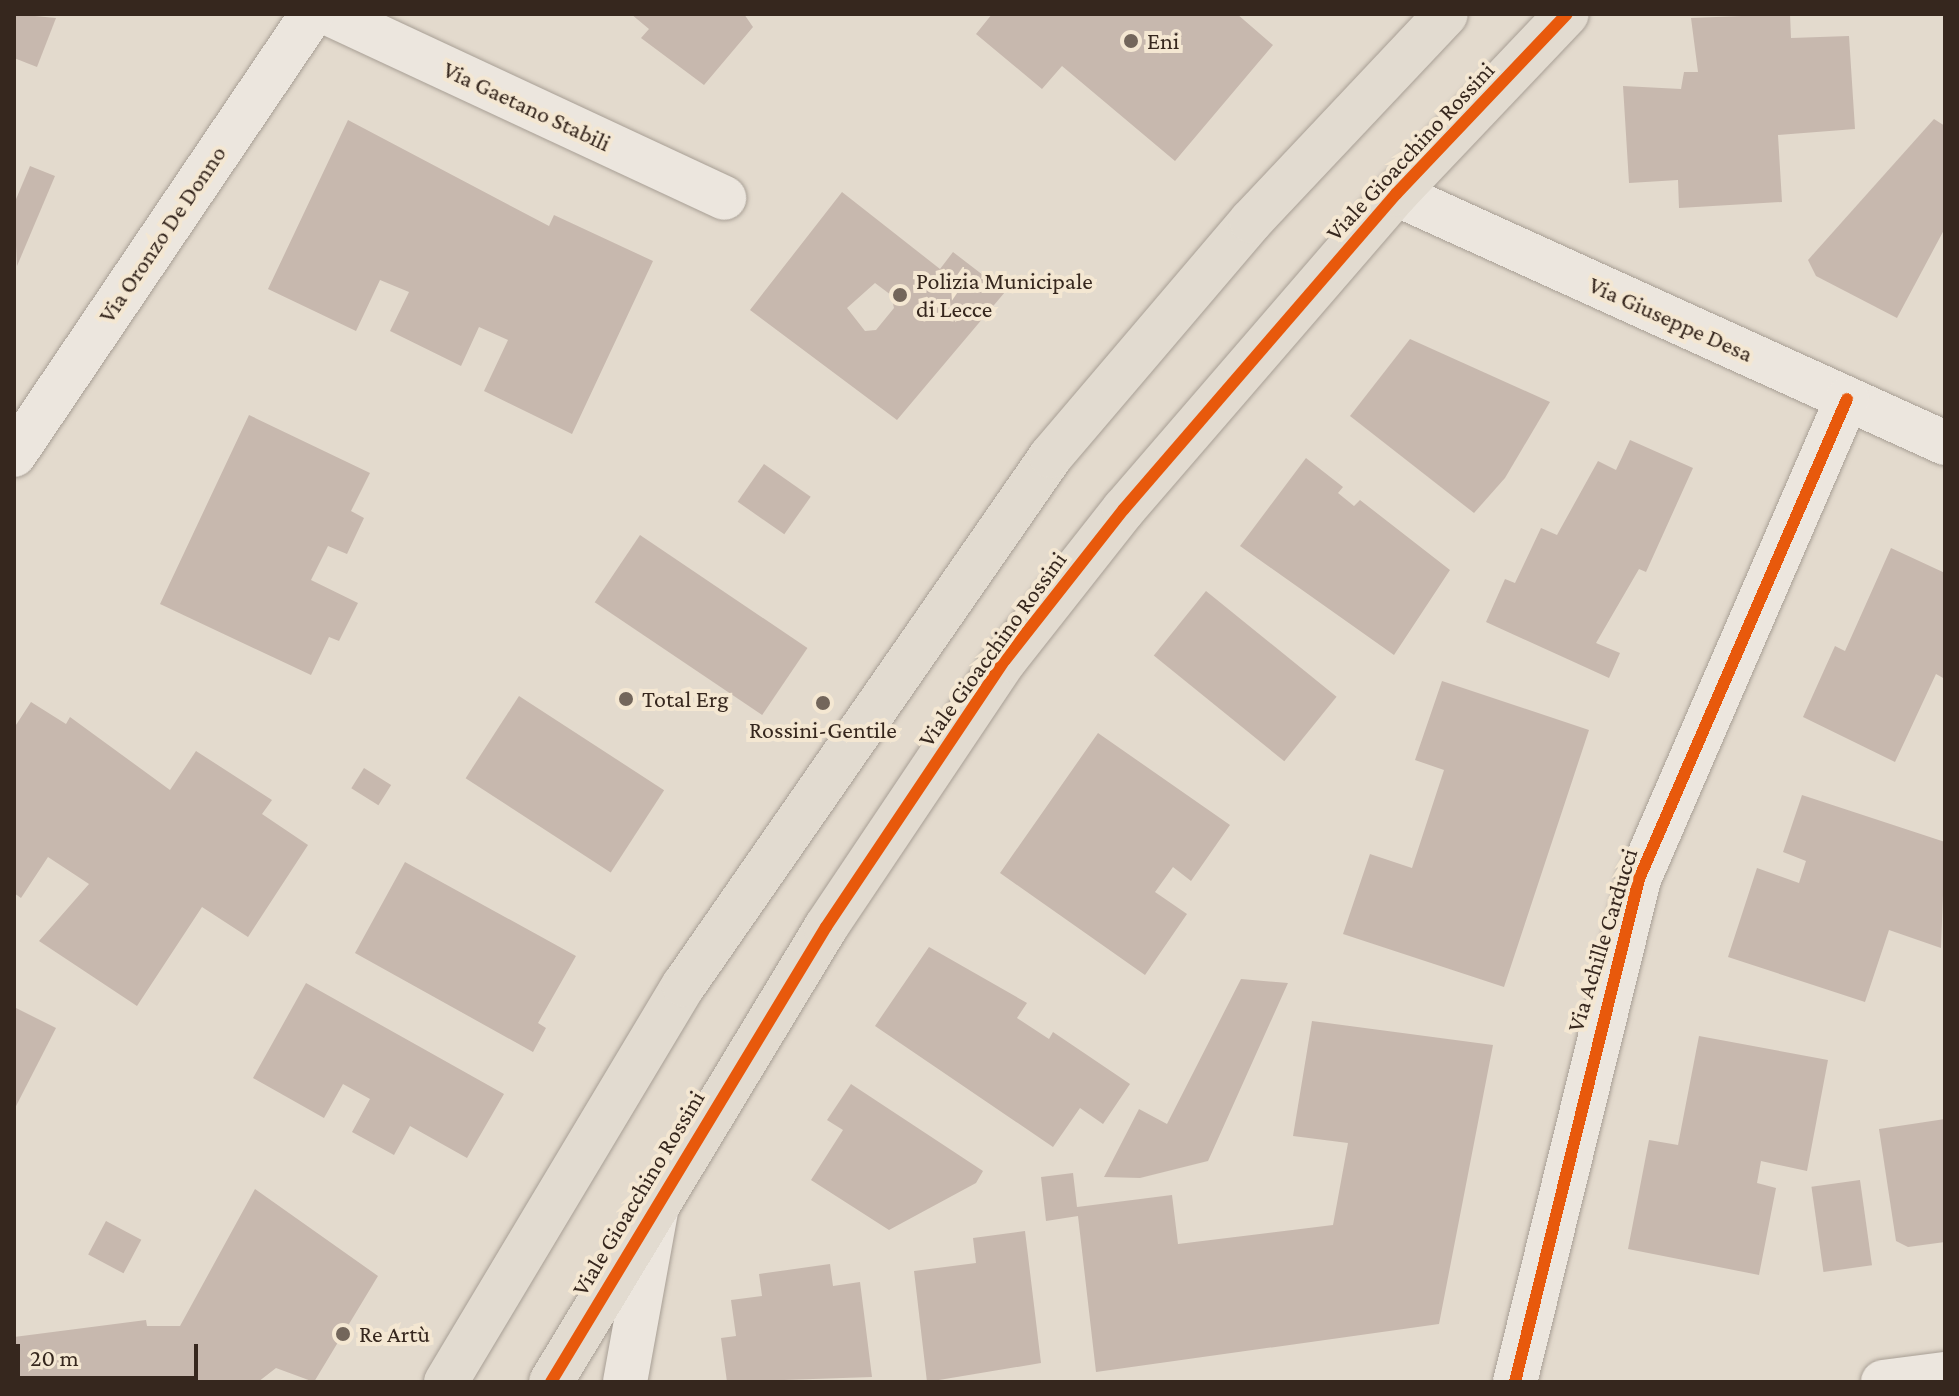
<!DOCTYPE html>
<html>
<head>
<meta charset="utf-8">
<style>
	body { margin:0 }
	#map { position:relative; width:1959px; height:1396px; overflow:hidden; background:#e3dacd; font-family:"Crimson Pro",serif }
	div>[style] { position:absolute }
	.building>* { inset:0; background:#c7b8ae; transform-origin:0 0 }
	.roads { filter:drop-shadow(0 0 2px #a89f95) drop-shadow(0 0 2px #a89f95) }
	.minor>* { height:44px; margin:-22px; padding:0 22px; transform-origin:22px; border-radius:22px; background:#ece6de }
	.primary>* { height:44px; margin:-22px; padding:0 22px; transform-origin:22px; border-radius:22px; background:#e2dbd0 }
	.cycleway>* { height:12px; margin:-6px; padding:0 6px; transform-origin:6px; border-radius:6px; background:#e8590c }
	.dots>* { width:22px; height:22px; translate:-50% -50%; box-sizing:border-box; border:4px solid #f4e7d2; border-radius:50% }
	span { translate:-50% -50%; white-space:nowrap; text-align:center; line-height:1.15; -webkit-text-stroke:8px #f4e7d2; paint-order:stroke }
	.poi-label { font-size:24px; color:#36271e }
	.left { translate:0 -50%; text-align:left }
	.street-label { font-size:24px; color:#36271e }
	.frame { position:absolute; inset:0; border:16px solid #36271e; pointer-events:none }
	.scale { position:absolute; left:16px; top:1344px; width:182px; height:36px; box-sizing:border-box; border:4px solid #36271e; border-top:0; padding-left:10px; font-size:24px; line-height:28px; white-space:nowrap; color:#36271e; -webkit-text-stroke:6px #f4e7d2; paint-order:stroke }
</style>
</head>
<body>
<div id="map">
	<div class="building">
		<i style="clip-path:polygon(14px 14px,56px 18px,37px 67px,14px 58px)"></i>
		<i style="clip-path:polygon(631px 14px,744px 14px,753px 27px,704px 85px,641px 38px,649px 29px)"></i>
		<i style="clip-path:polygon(992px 14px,1237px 14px,1273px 45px,1175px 161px,1062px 66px,1042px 89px,976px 34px)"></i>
		<i style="clip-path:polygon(1790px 14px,1791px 38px,1849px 36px,1855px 129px,1778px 135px,1782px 202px,1679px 208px,1678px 180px,1629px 183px,1623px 86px,1681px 89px,1684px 72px,1698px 72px,1691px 18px)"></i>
		<i style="clip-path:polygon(1934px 119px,1945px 126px,1945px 228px,1897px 318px,1816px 276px,1808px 260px)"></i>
		<i style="clip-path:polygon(348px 120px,549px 226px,554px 215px,653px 261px,572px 434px,484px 391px,508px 340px,479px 327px,461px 366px,390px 331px,409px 292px,380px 280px,356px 331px,268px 289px)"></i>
		<i style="clip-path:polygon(30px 166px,55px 176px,17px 266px,14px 204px)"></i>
		<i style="clip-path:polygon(evenodd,842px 192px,940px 269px,953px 252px,1005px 292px,897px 420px,750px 310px,842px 192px,875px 283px,891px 295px,894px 308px,876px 330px,865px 331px,847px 308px,875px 283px)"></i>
		<i style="clip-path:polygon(1410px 339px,1550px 402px,1505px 478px,1474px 513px,1350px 416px)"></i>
		<i style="clip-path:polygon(249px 415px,370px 473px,351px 511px,364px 518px,347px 554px,328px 546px,311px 580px,358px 603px,339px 641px,329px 637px,311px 675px,160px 604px)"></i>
		<i style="clip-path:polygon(1630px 440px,1693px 468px,1646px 572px,1639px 569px,1596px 643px,1620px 653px,1609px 678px,1486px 622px,1505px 579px,1515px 583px,1541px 528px,1557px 535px,1598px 461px,1616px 470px)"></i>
		<i style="clip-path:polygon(1306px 458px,1343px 487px,1338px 493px,1354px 506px,1360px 500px,1450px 570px,1394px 655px,1240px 546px)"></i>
		<i style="left:764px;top:464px;width:57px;height:46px;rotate:35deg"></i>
		<i style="left:640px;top:535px;width:202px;height:81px;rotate:34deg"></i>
		<i style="clip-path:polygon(1891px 548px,1945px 573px,1945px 679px,1936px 674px,1895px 762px,1803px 717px,1835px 646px,1845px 651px)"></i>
		<i style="left:1206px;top:591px;width:168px;height:83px;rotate:39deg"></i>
		<i style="clip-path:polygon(1442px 681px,1589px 730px,1504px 987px,1343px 934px,1370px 854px,1412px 868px,1444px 770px,1415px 760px)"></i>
		<i style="left:519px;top:696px;width:173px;height:98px;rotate:33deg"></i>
		<i style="clip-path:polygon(31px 702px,66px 724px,70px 717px,170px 790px,196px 751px,272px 800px,262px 814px,308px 845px,248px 937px,202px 907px,137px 1006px,39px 941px,89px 884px,48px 857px,21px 898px,14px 893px,14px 728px)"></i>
		<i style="clip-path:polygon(1098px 733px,1230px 825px,1191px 881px,1173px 867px,1155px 892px,1187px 914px,1145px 975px,1000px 873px)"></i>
		<i style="left:364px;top:768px;width:32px;height:24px;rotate:32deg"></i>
		<i style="clip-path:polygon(1802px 795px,1945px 842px,1941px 948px,1889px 930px,1865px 1002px,1728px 957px,1757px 868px,1799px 883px,1806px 861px,1783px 852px)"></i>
		<i style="clip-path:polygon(405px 862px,576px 956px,538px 1023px,546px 1028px,533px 1052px,355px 953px)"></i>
		<i style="clip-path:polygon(929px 947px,1027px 1003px,1017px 1018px,1049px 1039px,1053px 1032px,1130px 1084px,1103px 1124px,1080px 1108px,1053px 1147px,875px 1026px)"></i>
		<i style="clip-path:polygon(1241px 979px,1288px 983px,1208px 1161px,1140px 1178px,1104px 1177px,1139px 1109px,1167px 1124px)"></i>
		<i style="clip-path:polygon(306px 983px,504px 1094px,467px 1158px,410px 1126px,394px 1155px,352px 1132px,370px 1099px,343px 1084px,324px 1118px,253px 1078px)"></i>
		<i style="clip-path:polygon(14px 1007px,56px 1028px,14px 1110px)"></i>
		<i style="clip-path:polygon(1312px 1021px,1493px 1045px,1439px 1324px,1096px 1372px,1078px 1216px,1046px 1221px,1041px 1177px,1073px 1173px,1077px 1207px,1172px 1195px,1178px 1244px,1333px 1225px,1348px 1143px,1293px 1136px)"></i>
		<i style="clip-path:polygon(1699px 1036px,1828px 1060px,1807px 1171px,1761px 1161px,1757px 1183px,1776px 1188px,1759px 1275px,1628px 1249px,1649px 1140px,1678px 1145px)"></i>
		<i style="clip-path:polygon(851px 1084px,983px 1171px,976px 1183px,889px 1230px,811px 1180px,843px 1130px,827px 1120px)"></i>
		<i style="clip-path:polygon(1945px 1119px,1945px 1242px,1908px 1247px,1896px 1241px,1879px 1129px)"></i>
		<i style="left:1860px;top:1180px;width:86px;height:49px;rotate:82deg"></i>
		<i style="clip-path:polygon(255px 1189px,378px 1276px,314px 1382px,276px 1368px,258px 1382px,14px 1382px,14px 1337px,146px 1320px,147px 1326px,180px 1326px)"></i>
		<i style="left:106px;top:1221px;width:40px;height:38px;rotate:28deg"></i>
		<i style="clip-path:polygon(1025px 1231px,1041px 1363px,927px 1382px,914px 1271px,976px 1263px,973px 1238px)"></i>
		<i style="clip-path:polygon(830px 1264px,833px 1286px,860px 1282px,872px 1377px,727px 1382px,721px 1338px,736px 1336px,731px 1300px,762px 1296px,759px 1274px)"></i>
	</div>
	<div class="roads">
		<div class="minor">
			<i style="left:330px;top:14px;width:435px;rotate:25deg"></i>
			<i style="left:1396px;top:194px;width:603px;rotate:24.4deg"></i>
			<i style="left:14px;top:455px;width:532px;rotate:-55.95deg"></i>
			<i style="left:625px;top:1382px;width:174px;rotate:-79.7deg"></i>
			<i style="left:1515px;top:1382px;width:518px;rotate:-76.15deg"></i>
			<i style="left:1639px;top:879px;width:523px;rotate:-66.57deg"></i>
			<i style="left:1883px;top:1382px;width:63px;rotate:-7.4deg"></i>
		</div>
		<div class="primary">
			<i style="left:446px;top:1382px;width:463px;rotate:-59.1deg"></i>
			<i style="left:684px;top:985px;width:644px;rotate:-55.25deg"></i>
			<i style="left:1051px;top:456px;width:309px;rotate:-49.6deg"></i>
			<i style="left:1251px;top:221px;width:284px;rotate:-46.7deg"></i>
			<i style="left:551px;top:1382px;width:532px;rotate:-58.85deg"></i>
			<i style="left:826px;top:927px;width:321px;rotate:-56.2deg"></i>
			<i style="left:1005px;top:660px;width:192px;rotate:-51.8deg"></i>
			<i style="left:1124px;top:509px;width:416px;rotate:-49.2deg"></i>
			<i style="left:1396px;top:194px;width:248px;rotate:-46.5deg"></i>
		</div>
	</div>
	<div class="cycleway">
		<i style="left:551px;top:1382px;width:532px;rotate:-58.85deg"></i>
		<i style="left:826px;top:927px;width:321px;rotate:-56.2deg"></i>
		<i style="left:1005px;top:660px;width:192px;rotate:-51.8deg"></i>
		<i style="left:1124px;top:509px;width:416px;rotate:-49.2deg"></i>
		<i style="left:1396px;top:194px;width:248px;rotate:-46.5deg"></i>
		<i style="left:1515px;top:1382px;width:518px;rotate:-76.15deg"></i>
		<i style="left:1639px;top:879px;width:523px;rotate:-66.57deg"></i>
	</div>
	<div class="dots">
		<i style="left:1131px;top:41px;background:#73665b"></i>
		<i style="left:900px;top:295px;background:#73665b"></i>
		<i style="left:626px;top:699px;background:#73665b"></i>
		<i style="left:823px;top:703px;background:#73665b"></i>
		<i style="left:343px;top:1334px;background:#73665b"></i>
	</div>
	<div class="poi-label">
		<span class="left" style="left:1147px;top:41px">Eni</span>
		<span class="left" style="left:916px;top:295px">Polizia Municipale<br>di Lecce</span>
		<span class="left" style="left:642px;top:699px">Total Erg</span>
		<span style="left:823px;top:730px">Rossini-Gentile</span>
		<span class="left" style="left:359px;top:1334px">Re Artù</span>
	</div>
	<div class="street-label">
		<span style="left:527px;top:106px;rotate:25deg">Via Gaetano Stabili</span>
		<span style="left:1410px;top:151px;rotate:-47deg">Viale Gioacchino Rossini</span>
		<span style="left:162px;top:234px;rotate:-56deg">Via Oronzo De Donno</span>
		<span style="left:1671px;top:319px;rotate:24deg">Via Giuseppe Desa</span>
		<span style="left:992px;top:649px;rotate:-54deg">Viale Gioacchino Rossini</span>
		<span style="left:1602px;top:940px;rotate:-73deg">Via Achille Carducci</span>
		<span style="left:638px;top:1193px;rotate:-59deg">Viale Gioacchino Rossini</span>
	</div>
	<div class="frame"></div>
	<div class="scale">20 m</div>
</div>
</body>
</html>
